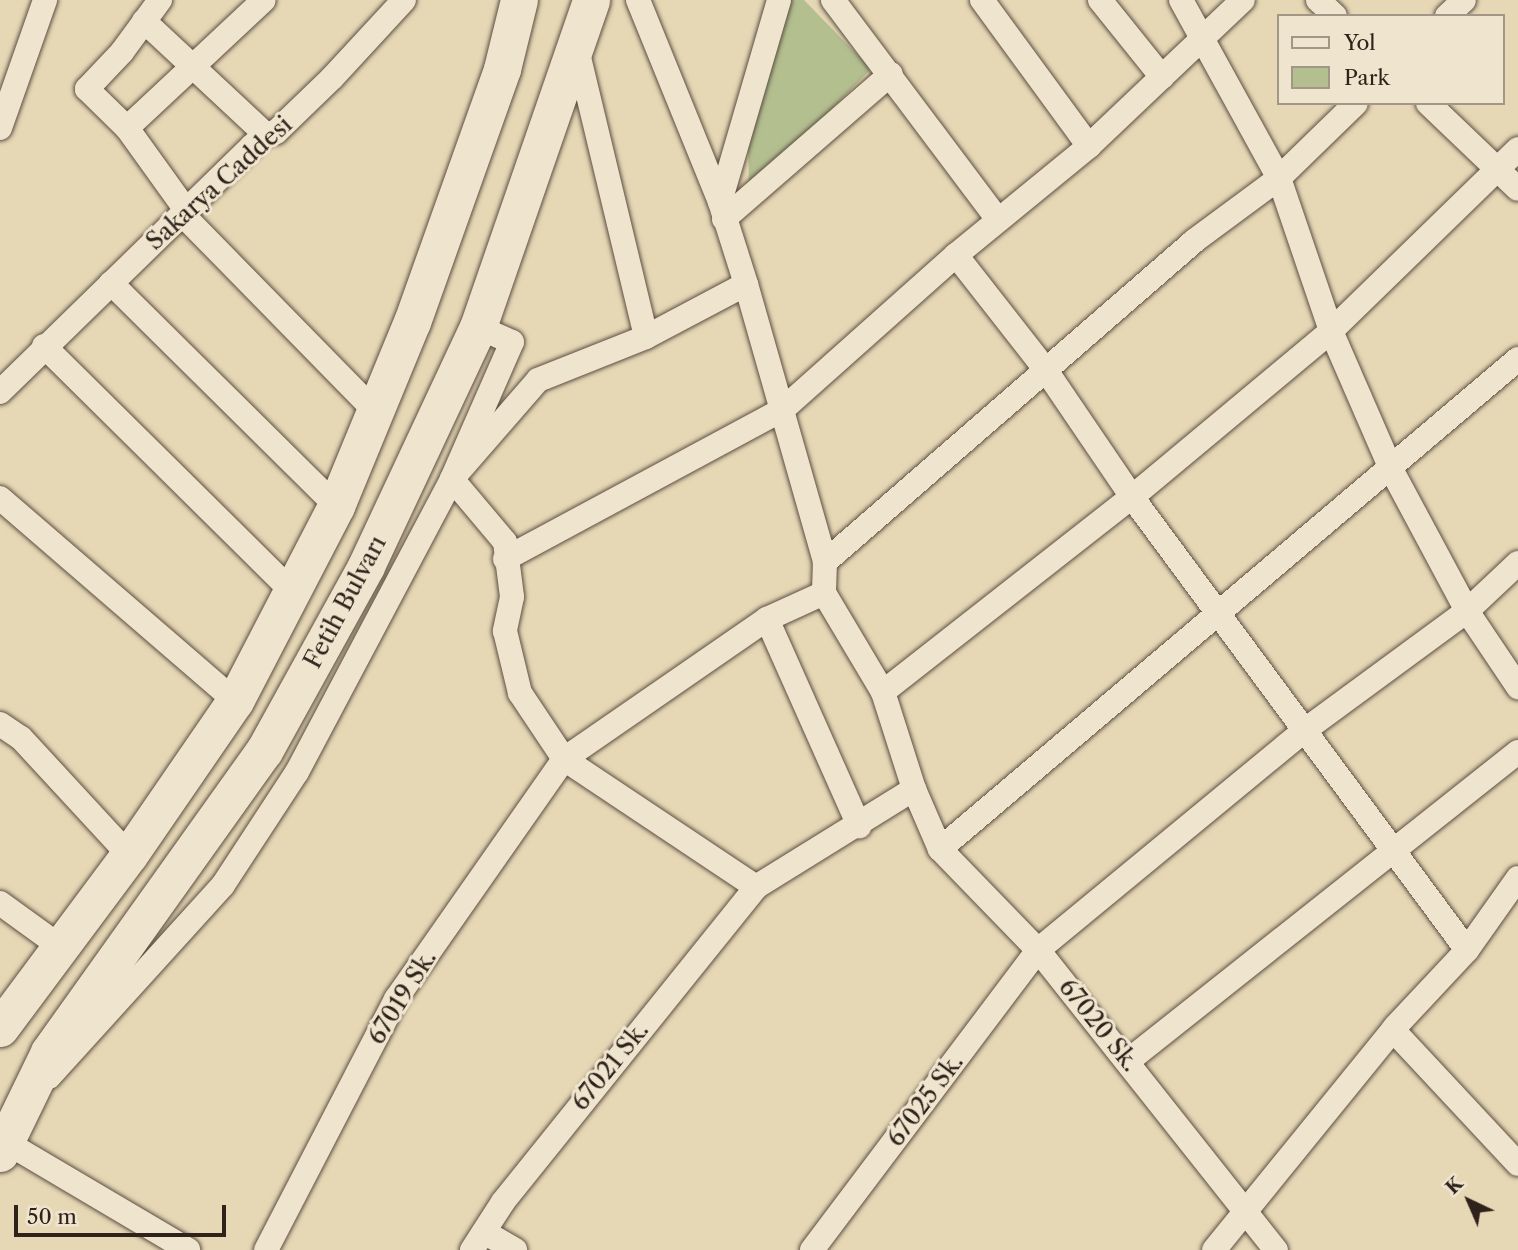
<!DOCTYPE html>
<html>
<head>
<meta charset="utf-8">
<style>
	body { margin:0 }
	#map { position:relative; width:1518px; height:1250px; overflow:hidden; background:#e6d7b5; font-family:"Libre Caslon Text",serif }
	div>[style] { position:absolute }
	.green>* { inset:0; background:#b3bf8f }
	.roads { filter:drop-shadow(0 0 2px #5c4f42) drop-shadow(0 0 2px #5c4f42) }
	.street>* { height:24px; margin:-12px; padding:0 12px; transform-origin:12px; border-radius:12px; background:#efe5cf }
	.secondary>* { height:37px; margin:-18.5px; padding:0 18.5px; transform-origin:18.5px; border-radius:18.5px; background:#efe5cf }
	span { translate:-50% -50%; white-space:nowrap; text-align:center; line-height:1.15; -webkit-text-stroke:6px #efe5cf; paint-order:stroke }
	.street-label { font-size:24px; color:#2e221b }
	.legend { position:absolute; left:1277px; top:14px; width:228px; height:91px; box-sizing:border-box; background:#efe5cf; border:2px solid #a29787; margin:0; padding:9px 12px; list-style:none; font-size:21px; color:#2e221b }
	.legend li { display:flex; align-items:center; gap:14px; height:35px }
	.legend b { width:35px; border:2px solid #a29787 }
	.north { position:absolute; left:1434px; top:1166px; width:70px; height:70px; -webkit-text-stroke:5px #efe5cf; paint-order:stroke; rotate:316deg; font-size:19px; font-weight:700; line-height:28px; text-align:center; color:#2e221b }
	.north::after { content:''; display:block; margin:auto; width:24px; height:32px; background:#2e221b; clip-path:polygon(50% 0,100% 100%,50% 72%,0 100%) }
	.scale { position:absolute; left:14px; top:1205px; width:212px; height:32px; box-sizing:border-box; border:4px solid #2e221b; border-top:0; padding-left:9px; font-size:21px; line-height:24px; white-space:nowrap; color:#2e221b; -webkit-text-stroke:5px #efe5cf; paint-order:stroke }
</style>
</head>
<body>
<div id="map">
	<div class="green">
		<i style="clip-path:polygon(791px 0,804px 0,871px 69px,749px 193px,748px 136px)"></i>
	</div>
	<div class="roads">
		<div class="street">
			<i style="left:160px;top:0;width:64px;rotate:126.2deg"></i>
			<i style="left:122px;top:52px;width:51px;rotate:133.4deg"></i>
			<i style="left:87px;top:89px;width:56px;rotate:44.3deg"></i>
			<i style="left:127px;top:128px;width:101px;rotate:54.3deg"></i>
			<i style="left:638px;top:0;width:218px;rotate:67.9deg"></i>
			<i style="left:720px;top:202px;width:86px;rotate:72.4deg"></i>
			<i style="left:746px;top:284px;width:289px;rotate:74.1deg"></i>
			<i style="left:825px;top:562px;width:31px;rotate:92deg"></i>
			<i style="left:824px;top:593px;width:115px;rotate:59.2deg"></i>
			<i style="left:883px;top:692px;width:102px;rotate:72.3deg"></i>
			<i style="left:914px;top:789px;width:65px;rotate:66.6deg"></i>
			<i style="left:940px;top:849px;width:141px;rotate:45.9deg"></i>
			<i style="left:1038px;top:950px;width:383px;rotate:51.6deg"></i>
			<i style="left:833px;top:0;width:275px;rotate:53.1deg"></i>
			<i style="left:982px;top:0;width:181px;rotate:53.8deg"></i>
			<i style="left:1100px;top:0;width:99px;rotate:51.2deg"></i>
			<i style="left:1181px;top:0;width:203px;rotate:61.2deg"></i>
			<i style="left:1279px;top:178px;width:162px;rotate:71.2deg"></i>
			<i style="left:1331px;top:331px;width:150px;rotate:66.5deg"></i>
			<i style="left:1391px;top:469px;width:161px;rotate:61.8deg"></i>
			<i style="left:1467px;top:611px;width:92px;rotate:56.1deg"></i>
			<i style="left:1318px;top:0;width:23px;rotate:43deg"></i>
			<i style="left:1447px;top:16px;width:23px;rotate:-43deg"></i>
			<i style="left:144px;top:21px;width:166px;rotate:43deg"></i>
			<i style="left:576px;top:45px;width:300px;rotate:76.5deg"></i>
			<i style="left:1428px;top:103px;width:124px;rotate:43.7deg"></i>
			<i style="left:0;top:128px;width:136px;rotate:-70.6deg"></i>
			<i style="left:127px;top:128px;width:187px;rotate:-43.1deg"></i>
			<i style="left:720px;top:202px;width:210px;rotate:-73.7deg"></i>
			<i style="left:182px;top:214px;width:279px;rotate:45.6deg"></i>
			<i style="left:724px;top:219px;width:221px;rotate:-41deg"></i>
			<i style="left:956px;top:255px;width:145px;rotate:52deg"></i>
			<i style="left:1045px;top:369px;width:155px;rotate:55.8deg"></i>
			<i style="left:1132px;top:497px;width:563px;rotate:53.52deg"></i>
			<i style="left:111px;top:283px;width:317px;rotate:44.7deg"></i>
			<i style="left:478px;top:327px;width:37px;rotate:24deg"></i>
			<i style="left:512px;top:342px;width:150px;rotate:113.7deg"></i>
			<i style="left:452px;top:479px;width:82px;rotate:49.9deg"></i>
			<i style="left:505px;top:542px;width:55px;rotate:82.7deg"></i>
			<i style="left:512px;top:597px;width:35px;rotate:102deg"></i>
			<i style="left:505px;top:631px;width:64px;rotate:76.4deg"></i>
			<i style="left:520px;top:693px;width:79px;rotate:56.3deg"></i>
			<i style="left:564px;top:759px;width:231px;rotate:33.7deg"></i>
			<i style="left:44px;top:346px;width:349px;rotate:44.7deg"></i>
			<i style="left:0;top:392px;width:352px;rotate:-44.3deg"></i>
			<i style="left:252px;top:146px;width:18px;rotate:-43deg"></i>
			<i style="left:265px;top:134px;width:11px;rotate:-10deg"></i>
			<i style="left:276px;top:132px;width:78px;rotate:-44deg"></i>
			<i style="left:332px;top:78px;width:106px;rotate:-47.3deg"></i>
			<i style="left:0;top:498px;width:311px;rotate:40.8deg"></i>
			<i style="left:505px;top:559px;width:315px;rotate:-28.3deg"></i>
			<i style="left:782px;top:410px;width:233px;rotate:-41.7deg"></i>
			<i style="left:956px;top:255px;width:172px;rotate:-39.3deg"></i>
			<i style="left:1089px;top:146px;width:212px;rotate:-43.5deg"></i>
			<i style="left:825px;top:562px;width:489px;rotate:-41deg"></i>
			<i style="left:1194px;top:241px;width:106px;rotate:-36.5deg"></i>
			<i style="left:1279px;top:178px;width:107px;rotate:-44.2deg"></i>
			<i style="left:767px;top:619px;width:227px;rotate:66deg"></i>
			<i style="left:883px;top:692px;width:316px;rotate:-38.1deg"></i>
			<i style="left:1132px;top:497px;width:259px;rotate:-39.8deg"></i>
			<i style="left:1331px;top:331px;width:261px;rotate:-44.2deg"></i>
			<i style="left:0;top:724px;width:25px;rotate:34deg"></i>
			<i style="left:21px;top:738px;width:159px;rotate:47.3deg"></i>
			<i style="left:940px;top:849px;width:758px;rotate:-40.29deg"></i>
			<i style="left:0;top:903px;width:72px;rotate:35.9deg"></i>
			<i style="left:1393px;top:1030px;width:183px;rotate:47deg"></i>
			<i style="left:1128px;top:1061px;width:498px;rotate:-38.4deg"></i>
			<i style="left:49px;top:1077px;width:259px;rotate:-47.8deg"></i>
			<i style="left:223px;top:885px;width:135px;rotate:-56.8deg"></i>
			<i style="left:297px;top:772px;width:331px;rotate:-62.1deg"></i>
			<i style="left:452px;top:479px;width:131px;rotate:-49deg"></i>
			<i style="left:538px;top:380px;width:116px;rotate:-21.7deg"></i>
			<i style="left:646px;top:337px;width:113px;rotate:-27.9deg"></i>
			<i style="left:4px;top:1141px;width:214px;rotate:30.6deg"></i>
			<i style="left:484px;top:1232px;width:36px;rotate:30deg"></i>
			<i style="left:266px;top:1250px;width:283px;rotate:-62.6deg"></i>
			<i style="left:396px;top:999px;width:293px;rotate:-55deg"></i>
			<i style="left:564px;top:759px;width:247px;rotate:-34.6deg"></i>
			<i style="left:767px;top:619px;width:63px;rotate:-24.5deg"></i>
			<i style="left:472px;top:1250px;width:57px;rotate:-57.1deg"></i>
			<i style="left:503px;top:1202px;width:404px;rotate:-51.2deg"></i>
			<i style="left:756px;top:887px;width:186px;rotate:-31.8deg"></i>
			<i style="left:812px;top:1250px;width:376px;rotate:-53deg"></i>
			<i style="left:1038px;top:950px;width:346px;rotate:-39.5deg"></i>
			<i style="left:1305px;top:730px;width:201px;rotate:-36.3deg"></i>
			<i style="left:1467px;top:611px;width:70px;rotate:-43.3deg"></i>
			<i style="left:1214px;top:1250px;width:287px;rotate:-50.9deg"></i>
			<i style="left:1395px;top:1027px;width:105px;rotate:-46.9deg"></i>
			<i style="left:1467px;top:950px;width:88px;rotate:-54.7deg"></i>
		</div>
		<div class="secondary">
			<i style="left:0;top:1028px;width:216px;rotate:-53.3deg"></i>
			<i style="left:129px;top:855px;width:187px;rotate:-55.5deg"></i>
			<i style="left:235px;top:701px;width:220px;rotate:-62.6deg"></i>
			<i style="left:336px;top:506px;width:199px;rotate:-67.6deg"></i>
			<i style="left:412px;top:322px;width:269px;rotate:-70.4deg"></i>
			<i style="left:502px;top:69px;width:71px;rotate:-76.2deg"></i>
			<i style="left:0;top:1153px;width:112px;rotate:-64.1deg"></i>
			<i style="left:49px;top:1052px;width:370px;rotate:-54.5deg"></i>
			<i style="left:264px;top:751px;width:211px;rotate:-61.1deg"></i>
			<i style="left:366px;top:566px;width:264px;rotate:-64.9deg"></i>
			<i style="left:478px;top:327px;width:346px;rotate:-70.9deg"></i>
		</div>
	</div>
	<div class="street-label">
		<span style="left:219px;top:183px;rotate:-42deg">Sakarya Caddesi</span>
		<span style="left:345px;top:602px;rotate:-62deg">Fetih Bulvarı</span>
		<span style="left:402px;top:997px;rotate:-58deg">67019 Sk.</span>
		<span style="left:1099px;top:1025px;rotate:51deg">67020 Sk.</span>
		<span style="left:610px;top:1066px;rotate:-51deg">67021 Sk.</span>
		<span style="left:925px;top:1100px;rotate:-53deg">67025 Sk.</span>
	</div>
	<ul class="legend">
	<li><b style="height:9px;background:#efe5cf"></b>Yol</li>
	<li><b style="height:19px;background:#b3bf8f"></b>Park</li>
	</ul>
	<div class="north">K</div>
	<div class="scale">50 m</div>
</div>
</body>
</html>
